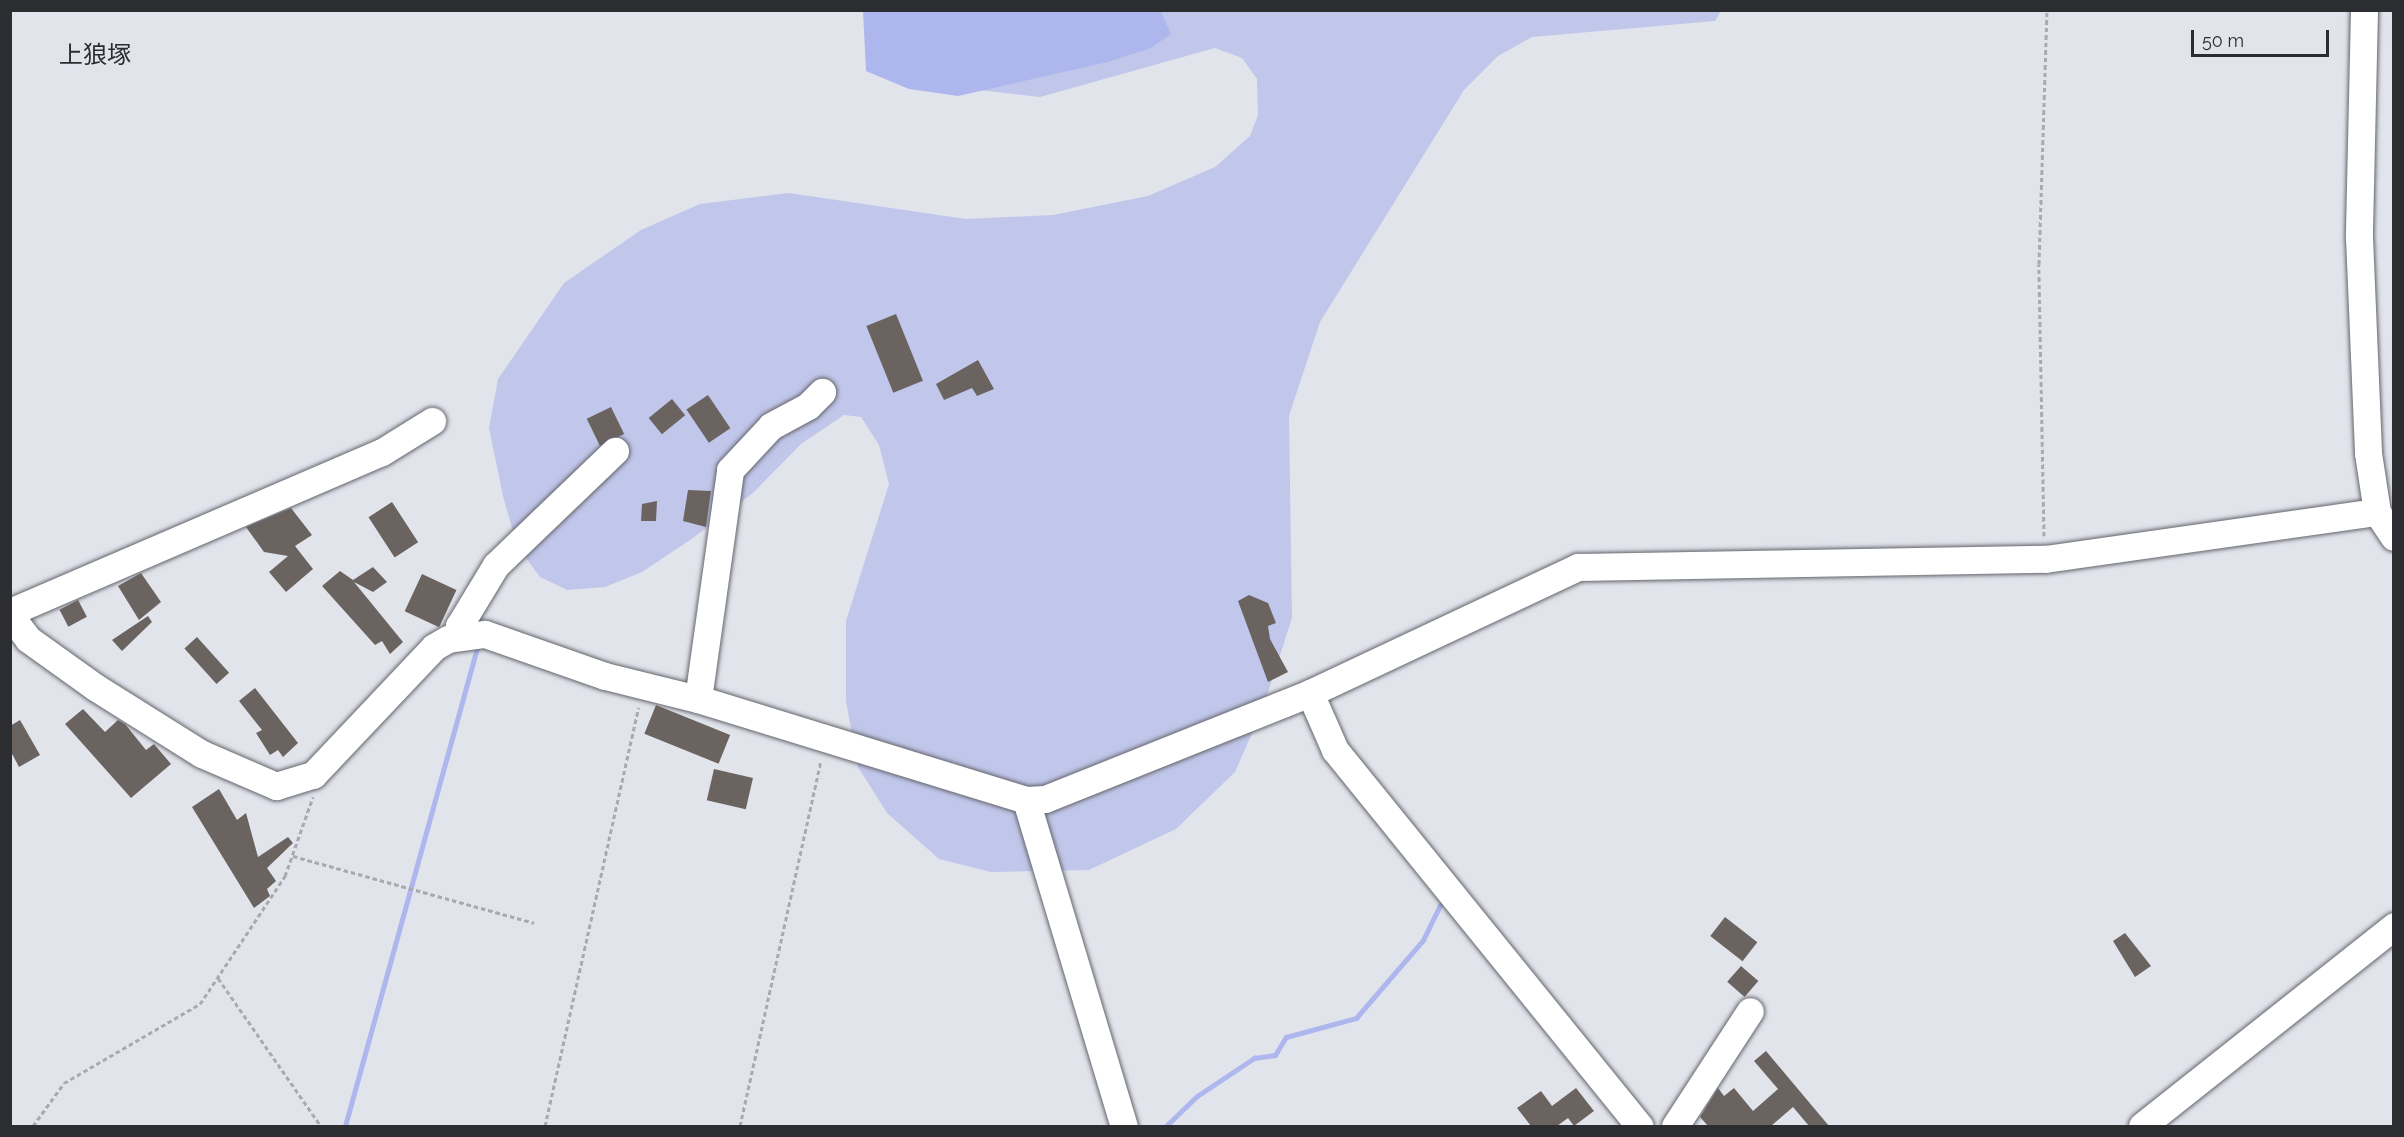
<!DOCTYPE html>
<html>
<head>
<meta charset="utf-8">
<style>
	body { margin:0 }
	#map { position:relative; width:2404px; height:1137px; overflow:hidden; background:#e2e4ec; font-family:Raleway,"Noto Sans JP",sans-serif }
	div>[style] { position:absolute }
	.green>* { inset:0; background:#c1c7ea }
	.water>* { inset:0; background:#aeb6ee }
	.stream>* { height:5px; margin:-2.5px; padding:0 2.5px; transform-origin:2.5px; border-radius:2.5px; background:#aeb6ee }
	.building>* { inset:0; background:#6b6360; transform-origin:0 0 }
	.path>* { height:3px; margin-top:-1.5px; transform-origin:0; background:repeating-linear-gradient(90deg,#a9aab1 0 4.5px,transparent 0 7.5px) }
	.roads { filter:drop-shadow(0 0 2px #64656c) drop-shadow(0 0 2px #64656c) }
	.minor>* { height:27px; margin:-13.5px; padding:0 13.5px; transform-origin:13.5px; border-radius:13.5px; background:#fff }
	span { translate:-50% -50%; white-space:nowrap; text-align:center; line-height:1.15; -webkit-text-stroke:6px #e2e4ec; paint-order:stroke }
	.quarter-label { font-size:24px; color:#2c2d30 }
	.frame { position:absolute; inset:0; border:12px solid #2c2d30; pointer-events:none }
	.scale { position:absolute; left:2191px; top:30px; width:138px; height:27px; box-sizing:border-box; border:3px solid #2c2d30; border-top:0; padding-left:8px; font-size:18px; line-height:21px; white-space:nowrap; color:#2c2d30; -webkit-text-stroke:4px #e2e4ec; paint-order:stroke }
</style>
</head>
<body>
<div id="map">
	<div class="green">
		<i style="clip-path:polygon(867px 11px,1721px 11px,1715px 21px,1532px 37px,1498px 56px,1464px 90px,1320px 322px,1289px 416px,1292px 618px,1263px 708px,1235px 772px,1176px 829px,1089px 870px,991px 872px,939px 859px,887px 813px,858px 767px,846px 701px,846px 621px,889px 484px,879px 445px,861px 417px,844px 415px,801px 444px,753px 493px,693px 538px,642px 572px,605px 587px,567px 590px,540px 577px,517px 546px,503px 496px,489px 428px,498px 379px,564px 283px,641px 230px,700px 204px,789px 193px,966px 219px,1053px 215px,1148px 196px,1215px 167px,1250px 136px,1258px 115px,1257px 79px,1242px 58px,1215px 48px,1040px 97px,944px 86px,870px 47px,864px 24px)"></i>
	</div>
	<div class="water">
		<i style="clip-path:polygon(1058px 10px,1161px 12px,1171px 34px,1151px 48px,1108px 62px,958px 96px,909px 89px,866px 71px,863px 11px)"></i>
	</div>
	<div class="stream">
		<i style="left:345px;top:1126px;width:500px;rotate:-74.57deg"></i>
		<i style="left:1166px;top:1126px;width:43px;rotate:-44.1deg"></i>
		<i style="left:1197px;top:1096px;width:69px;rotate:-33.7deg"></i>
		<i style="left:1254px;top:1058px;width:21px;rotate:-8deg"></i>
		<i style="left:1275px;top:1055px;width:21px;rotate:-59deg"></i>
		<i style="left:1286px;top:1037px;width:73px;rotate:-15.2deg"></i>
		<i style="left:1356px;top:1018px;width:103px;rotate:-49.3deg"></i>
		<i style="left:1423px;top:940px;width:39px;rotate:-64deg"></i>
	</div>
	<div class="building">
		<i style="left:896px;top:314px;width:72px;height:32px;rotate:68deg"></i>
		<i style="clip-path:polygon(978px 360px,994px 389px,977px 396px,972px 388px,944px 400px,936px 384px)"></i>
		<i style="left:708px;top:395px;width:40px;height:26px;rotate:56deg"></i>
		<i style="left:672px;top:399px;width:21px;height:30px;rotate:51deg"></i>
		<i style="left:611px;top:407px;width:30px;height:27px;rotate:64deg"></i>
		<i style="clip-path:polygon(688px 490px,711px 491px,706px 527px,683px 521px)"></i>
		<i style="clip-path:polygon(657px 501px,656px 521px,641px 521px,642px 504px)"></i>
		<i style="left:392px;top:502px;width:48px;height:28px;rotate:57deg"></i>
		<i style="clip-path:polygon(291px 508px,312px 535px,295px 546px,313px 569px,286px 592px,269px 572px,288px 556px,264px 552px,246px 527px)"></i>
		<i style="clip-path:polygon(373px 567px,387px 582px,373px 592px,354px 582px,403px 642px,390px 654px,382px 641px,375px 645px,322px 586px,340px 571px,353px 580px)"></i>
		<i style="clip-path:polygon(141px 573px,161px 602px,139px 620px,118px 586px)"></i>
		<i style="left:422px;top:574px;width:38px;height:41px;rotate:25deg"></i>
		<i style="clip-path:polygon(1249px 595px,1268px 603px,1276px 623px,1268px 626px,1270px 639px,1288px 672px,1268px 682px,1238px 601px)"></i>
		<i style="left:78px;top:600px;width:19px;height:21px;rotate:62deg"></i>
		<i style="clip-path:polygon(148px 616px,152px 622px,122px 651px,112px 640px)"></i>
		<i style="left:197px;top:637px;width:48px;height:17px;rotate:48deg"></i>
		<i style="clip-path:polygon(255px 688px,298px 743px,283px 757px,278px 750px,270px 755px,256px 733px,262px 730px,239px 701px)"></i>
		<i style="left:656px;top:705px;width:80px;height:31px;rotate:22deg"></i>
		<i style="clip-path:polygon(83px 709px,105px 732px,118px 720px,125px 724px,146px 750px,154px 744px,171px 764px,131px 798px,65px 724px)"></i>
		<i style="clip-path:polygon(20px 720px,40px 755px,19px 767px,10px 750px,10px 726px)"></i>
		<i style="left:714px;top:769px;width:40px;height:32px;rotate:13deg"></i>
		<i style="clip-path:polygon(219px 789px,237px 820px,246px 813px,258px 857px,288px 837px,293px 843px,267px 868px,276px 881px,267px 889px,270px 896px,254px 908px,192px 807px)"></i>
		<i style="left:1725px;top:917px;width:41px;height:24px;rotate:38deg"></i>
		<i style="clip-path:polygon(2125px 933px,2151px 966px,2135px 977px,2113px 941px)"></i>
		<i style="left:1741px;top:966px;width:23px;height:21px;rotate:41deg"></i>
		<i style="clip-path:polygon(1766px 1051px,1829px 1126px,1809px 1126px,1793px 1107px,1771px 1126px,1708px 1126px,1700px 1117px,1718px 1088px,1724px 1096px,1734px 1088px,1753px 1111px,1778px 1089px,1754px 1061px)"></i>
		<i style="clip-path:polygon(1576px 1088px,1594px 1111px,1574px 1126px,1568px 1118px,1557px 1126px,1531px 1126px,1517px 1108px,1541px 1091px,1552px 1106px)"></i>
	</div>
	<div class="path">
		<i style="left:2044px;top:536px;width:272px;rotate:-91.1deg"></i>
		<i style="left:2039px;top:264px;width:254px;rotate:-88.2deg"></i>
		<i style="left:293px;top:856px;width:250px;rotate:15.5deg"></i>
		<i style="left:218px;top:978px;width:180px;rotate:55.2deg"></i>
		<i style="left:33px;top:1126px;width:53px;rotate:-54.2deg"></i>
		<i style="left:64px;top:1083px;width:157px;rotate:-30.2deg"></i>
		<i style="left:200px;top:1004px;width:154px;rotate:-56.4deg"></i>
		<i style="left:285px;top:876px;width:84px;rotate:-70.5deg"></i>
		<i style="left:545px;top:1126px;width:429px;rotate:-77.4deg"></i>
		<i style="left:740px;top:1126px;width:374px;rotate:-77.5deg"></i>
	</div>
	<div class="roads">
		<div class="minor">
			<i style="left:2364px;top:10px;width:227px;rotate:91.3deg"></i>
			<i style="left:2359px;top:237px;width:216px;rotate:87.6deg"></i>
			<i style="left:2368px;top:453px;width:60px;rotate:81.3deg"></i>
			<i style="left:10px;top:612px;width:405px;rotate:-23.3deg"></i>
			<i style="left:382px;top:452px;width:59px;rotate:-31.8deg"></i>
			<i style="left:10px;top:615px;width:30px;rotate:53deg"></i>
			<i style="left:28px;top:639px;width:82px;rotate:35.6deg"></i>
			<i style="left:95px;top:687px;width:126px;rotate:32.1deg"></i>
			<i style="left:202px;top:754px;width:81px;rotate:23.4deg"></i>
			<i style="left:276px;top:786px;width:39px;rotate:-17deg"></i>
			<i style="left:313px;top:775px;width:176px;rotate:-46.6deg"></i>
			<i style="left:434px;top:647px;width:16px;rotate:-30deg"></i>
			<i style="left:448px;top:639px;width:37px;rotate:-8deg"></i>
			<i style="left:485px;top:634px;width:127px;rotate:19.3deg"></i>
			<i style="left:605px;top:676px;width:96px;rotate:13.9deg"></i>
			<i style="left:698px;top:699px;width:343px;rotate:17.1deg"></i>
			<i style="left:1026px;top:800px;width:19px;rotate:-3deg"></i>
			<i style="left:1045px;top:799px;width:285px;rotate:-21.8deg"></i>
			<i style="left:1310px;top:693px;width:296px;rotate:-25.2deg"></i>
			<i style="left:1578px;top:567px;width:467px;rotate:-1deg"></i>
			<i style="left:2045px;top:559px;width:335px;rotate:-8.1deg"></i>
			<i style="left:2377px;top:512px;width:30px;rotate:56deg"></i>
			<i style="left:463px;top:636px;width:11px;rotate:-112deg"></i>
			<i style="left:459px;top:626px;width:71px;rotate:-58.8deg"></i>
			<i style="left:496px;top:565px;width:165px;rotate:-43.8deg"></i>
			<i style="left:1310px;top:693px;width:62px;rotate:66.3deg"></i>
			<i style="left:1335px;top:750px;width:484px;rotate:51deg"></i>
			<i style="left:698px;top:699px;width:231px;rotate:-82deg"></i>
			<i style="left:730px;top:470px;width:60px;rotate:-47deg"></i>
			<i style="left:771px;top:426px;width:42px;rotate:-28.4deg"></i>
			<i style="left:808px;top:406px;width:20px;rotate:-45deg"></i>
			<i style="left:1026px;top:800px;width:340px;rotate:73.3deg"></i>
			<i style="left:1675px;top:1126px;width:137px;rotate:-56.9deg"></i>
			<i style="left:2142px;top:1126px;width:322px;rotate:-38.4deg"></i>
		</div>
	</div>
	<div class="quarter-label">
		<span style="left:95px;top:55px">上狼塚</span>
	</div>
	<div class="frame"></div>
	<div class="scale">50 m</div>
</div>
</body>
</html>
